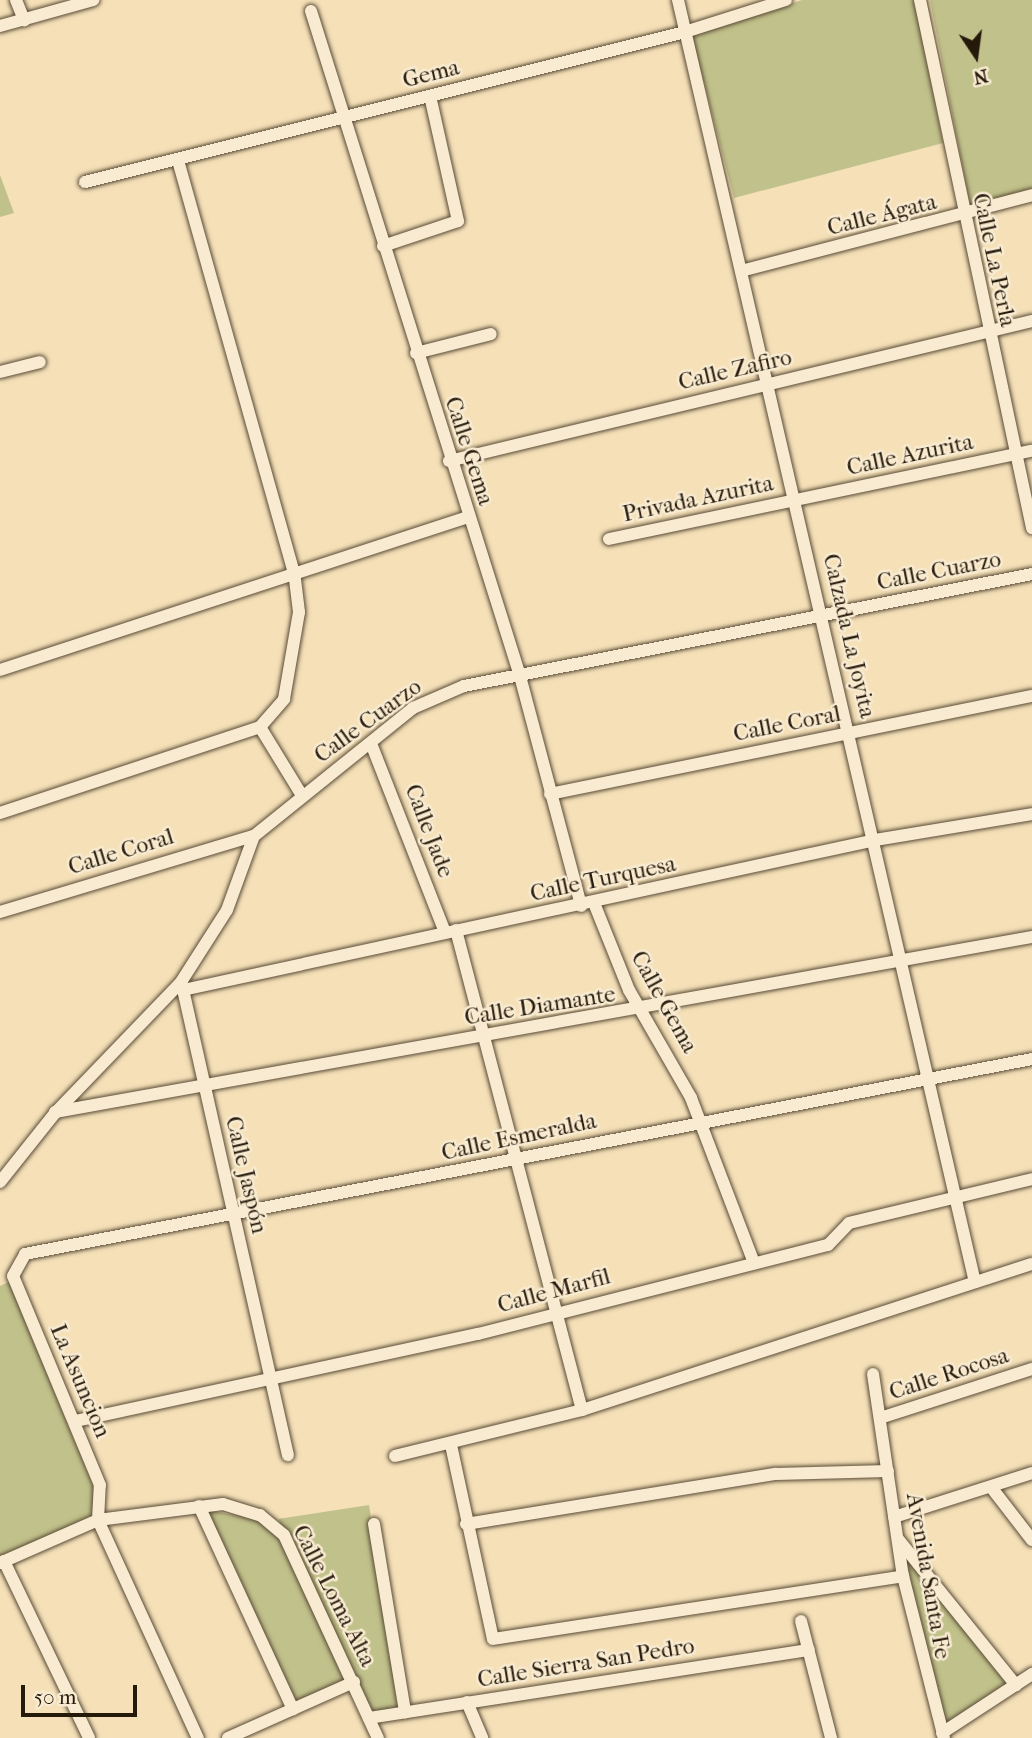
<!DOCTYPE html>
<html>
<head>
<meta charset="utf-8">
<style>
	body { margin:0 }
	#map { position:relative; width:1032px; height:1738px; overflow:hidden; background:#f5e0b8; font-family:"IM FELL French Canon",serif }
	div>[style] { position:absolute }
	.green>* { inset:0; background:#c1c18b }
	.roads { filter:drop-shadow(0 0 2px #594b36) drop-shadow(0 0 2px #594b36) }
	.minor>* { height:12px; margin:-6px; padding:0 6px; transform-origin:6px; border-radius:6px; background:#f8ebd1 }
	span { translate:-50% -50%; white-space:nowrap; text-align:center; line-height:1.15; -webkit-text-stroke:5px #f8ebd1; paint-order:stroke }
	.street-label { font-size:23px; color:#25190a }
	.north { position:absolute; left:941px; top:21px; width:70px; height:70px; -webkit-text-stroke:5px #f8ebd1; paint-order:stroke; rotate:167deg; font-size:19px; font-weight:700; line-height:28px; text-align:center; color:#25190a }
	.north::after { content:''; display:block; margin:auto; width:24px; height:32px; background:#25190a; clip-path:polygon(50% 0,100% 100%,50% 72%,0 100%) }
	.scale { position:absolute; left:21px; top:1685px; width:116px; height:32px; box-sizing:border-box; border:4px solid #25190a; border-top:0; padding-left:9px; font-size:21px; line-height:24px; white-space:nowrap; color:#25190a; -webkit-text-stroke:5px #f8ebd1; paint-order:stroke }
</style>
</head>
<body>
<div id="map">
	<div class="green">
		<i style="clip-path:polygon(802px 0,915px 0,943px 143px,734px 198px,692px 36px)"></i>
		<i style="clip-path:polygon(930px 0,1032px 0,1032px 191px,970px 205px)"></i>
		<i style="clip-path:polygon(0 175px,14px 213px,0 217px)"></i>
		<i style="clip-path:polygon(9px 1282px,96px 1493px,91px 1516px,0 1559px,0 1286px)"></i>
		<i style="clip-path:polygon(369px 1505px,401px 1706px,371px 1713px,278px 1519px)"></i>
		<i style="clip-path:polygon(205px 1510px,259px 1519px,280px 1537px,349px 1681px,297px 1703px)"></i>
		<i style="clip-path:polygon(905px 1558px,1008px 1682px,944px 1725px)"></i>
	</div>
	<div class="roads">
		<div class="minor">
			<i style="left:16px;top:0;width:22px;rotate:68deg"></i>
			<i style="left:678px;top:0;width:1316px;rotate:76.96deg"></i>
			<i style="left:920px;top:0;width:540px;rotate:78.02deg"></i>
			<i style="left:311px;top:11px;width:697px;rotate:72.55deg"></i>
			<i style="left:520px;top:676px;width:238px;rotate:75.1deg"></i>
			<i style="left:0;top:26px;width:97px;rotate:-15.6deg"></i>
			<i style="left:85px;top:182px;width:618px;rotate:-14.04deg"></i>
			<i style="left:685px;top:32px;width:106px;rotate:-17.6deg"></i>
			<i style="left:383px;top:246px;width:79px;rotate:-18.4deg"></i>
			<i style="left:458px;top:221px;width:128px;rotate:-102.6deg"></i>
			<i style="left:741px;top:271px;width:301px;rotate:-14.6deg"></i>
			<i style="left:416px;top:353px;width:77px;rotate:-14.2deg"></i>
			<i style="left:0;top:372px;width:41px;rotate:-14deg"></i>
			<i style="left:449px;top:461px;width:600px;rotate:-13.5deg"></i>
			<i style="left:609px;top:539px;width:432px;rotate:-11.8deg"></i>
			<i style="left:0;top:670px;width:492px;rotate:-18.1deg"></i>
			<i style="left:260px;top:727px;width:79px;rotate:58.5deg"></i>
			<i style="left:372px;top:746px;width:200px;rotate:68.6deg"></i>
			<i style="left:550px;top:794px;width:492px;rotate:-11.5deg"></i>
			<i style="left:0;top:813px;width:274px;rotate:-18.3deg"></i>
			<i style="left:260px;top:727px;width:37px;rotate:-49deg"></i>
			<i style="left:284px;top:699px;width:88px;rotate:-80.2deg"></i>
			<i style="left:299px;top:612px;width:39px;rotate:-97deg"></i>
			<i style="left:294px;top:573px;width:430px;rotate:-105.7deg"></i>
			<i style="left:594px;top:903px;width:94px;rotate:68.1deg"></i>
			<i style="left:629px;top:990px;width:125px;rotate:60.1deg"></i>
			<i style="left:691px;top:1098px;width:177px;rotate:69.1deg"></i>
			<i style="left:0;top:912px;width:265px;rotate:-16.7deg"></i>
			<i style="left:456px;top:930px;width:496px;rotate:75.3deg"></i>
			<i style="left:182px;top:985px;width:482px;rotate:77.3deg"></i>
			<i style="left:183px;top:990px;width:708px;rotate:-12.23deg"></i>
			<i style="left:875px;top:840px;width:159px;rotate:-9.4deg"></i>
			<i style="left:55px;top:1112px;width:993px;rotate:-10.16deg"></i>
			<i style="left:0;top:1182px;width:88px;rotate:-51.4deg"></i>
			<i style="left:55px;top:1113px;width:182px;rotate:-46.1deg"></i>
			<i style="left:181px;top:982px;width:85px;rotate:-57.4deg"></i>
			<i style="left:227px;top:910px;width:79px;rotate:-70deg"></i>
			<i style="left:254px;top:836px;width:204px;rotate:-38.8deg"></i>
			<i style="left:413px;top:708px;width:56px;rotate:-23.3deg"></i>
			<i style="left:464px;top:686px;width:579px;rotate:-11.15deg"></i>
			<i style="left:873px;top:1374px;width:204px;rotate:81.6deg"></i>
			<i style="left:903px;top:1576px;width:167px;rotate:75.8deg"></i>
			<i style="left:880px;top:1418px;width:160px;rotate:-17.9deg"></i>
			<i style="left:75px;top:1421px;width:412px;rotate:-12.2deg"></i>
			<i style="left:478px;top:1334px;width:361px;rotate:-14.3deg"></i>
			<i style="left:828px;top:1245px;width:30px;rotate:-46deg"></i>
			<i style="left:849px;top:1223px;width:188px;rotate:-13.5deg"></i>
			<i style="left:451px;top:1445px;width:198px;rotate:77.8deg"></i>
			<i style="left:493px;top:1639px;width:415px;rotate:-8.7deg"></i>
			<i style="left:395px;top:1456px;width:193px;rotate:-13.8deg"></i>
			<i style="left:582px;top:1410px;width:473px;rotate:-18deg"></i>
			<i style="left:991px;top:1487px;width:67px;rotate:52.3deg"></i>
			<i style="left:199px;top:1506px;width:224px;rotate:65.2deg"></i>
			<i style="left:894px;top:1517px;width:145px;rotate:-17.7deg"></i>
			<i style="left:98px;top:1520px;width:35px;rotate:-87deg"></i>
			<i style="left:100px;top:1485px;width:226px;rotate:-112.6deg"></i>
			<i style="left:13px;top:1276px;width:25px;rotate:-61deg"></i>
			<i style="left:25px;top:1254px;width:1026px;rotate:-10.96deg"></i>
			<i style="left:98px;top:1520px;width:240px;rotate:65.4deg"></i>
			<i style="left:374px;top:1524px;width:191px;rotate:80.6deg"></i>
			<i style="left:466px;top:1524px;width:314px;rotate:-9.2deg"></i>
			<i style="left:776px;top:1474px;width:112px;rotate:-1.5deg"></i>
			<i style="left:898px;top:1539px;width:188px;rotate:51.1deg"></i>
			<i style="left:4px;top:1561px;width:196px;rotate:64.3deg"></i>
			<i style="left:0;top:1563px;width:107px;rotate:-23.7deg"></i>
			<i style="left:98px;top:1520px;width:126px;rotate:-7.3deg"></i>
			<i style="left:223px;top:1504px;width:39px;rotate:17deg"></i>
			<i style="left:260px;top:1515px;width:31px;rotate:40deg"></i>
			<i style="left:284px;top:1535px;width:224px;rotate:65.2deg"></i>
			<i style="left:801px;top:1621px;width:121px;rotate:75.6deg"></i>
			<i style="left:467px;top:1702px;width:39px;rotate:67deg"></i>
			<i style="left:369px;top:1718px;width:445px;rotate:-8.8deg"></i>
			<i style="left:942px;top:1733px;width:108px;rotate:-33.2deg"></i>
			<i style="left:228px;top:1738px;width:138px;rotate:-24deg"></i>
		</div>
	</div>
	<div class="street-label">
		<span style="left:431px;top:74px;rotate:-14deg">Gema</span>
		<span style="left:882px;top:215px;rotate:-14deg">Calle Ágata</span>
		<span style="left:994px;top:260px;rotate:78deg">Calle La Perla</span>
		<span style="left:735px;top:370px;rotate:-13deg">Calle Zafiro</span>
		<span style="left:469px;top:451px;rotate:72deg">Calle Gema</span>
		<span style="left:910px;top:455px;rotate:-12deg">Calle Azurita</span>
		<span style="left:698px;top:499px;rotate:-12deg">Privada Azurita</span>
		<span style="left:939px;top:571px;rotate:-11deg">Calle Cuarzo</span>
		<span style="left:849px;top:636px;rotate:77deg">Calzada La Joyita</span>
		<span style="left:368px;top:721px;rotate:-36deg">Calle Cuarzo</span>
		<span style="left:787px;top:724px;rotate:-11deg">Calle Coral</span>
		<span style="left:429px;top:831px;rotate:69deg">Calle Jade</span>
		<span style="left:121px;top:852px;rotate:-17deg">Calle Coral</span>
		<span style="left:603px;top:879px;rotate:-12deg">Calle Turquesa</span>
		<span style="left:664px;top:1002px;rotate:61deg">Calle Gema</span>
		<span style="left:540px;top:1006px;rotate:-9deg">Calle Diamante</span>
		<span style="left:519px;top:1137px;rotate:-12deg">Calle Esmeralda</span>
		<span style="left:246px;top:1175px;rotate:77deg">Calle Jaspón</span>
		<span style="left:554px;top:1291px;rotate:-15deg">Calle Marfil</span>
		<span style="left:949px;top:1374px;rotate:-18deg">Calle Rocosa</span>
		<span style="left:80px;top:1381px;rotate:67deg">La Asuncion</span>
		<span style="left:928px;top:1576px;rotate:80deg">Avenida Santa Fe</span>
		<span style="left:334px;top:1596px;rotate:63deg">Calle Loma Alta</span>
		<span style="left:586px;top:1663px;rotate:-9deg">Calle Sierra San Pedro</span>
	</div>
	<div class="north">N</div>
	<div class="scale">50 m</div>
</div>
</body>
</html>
